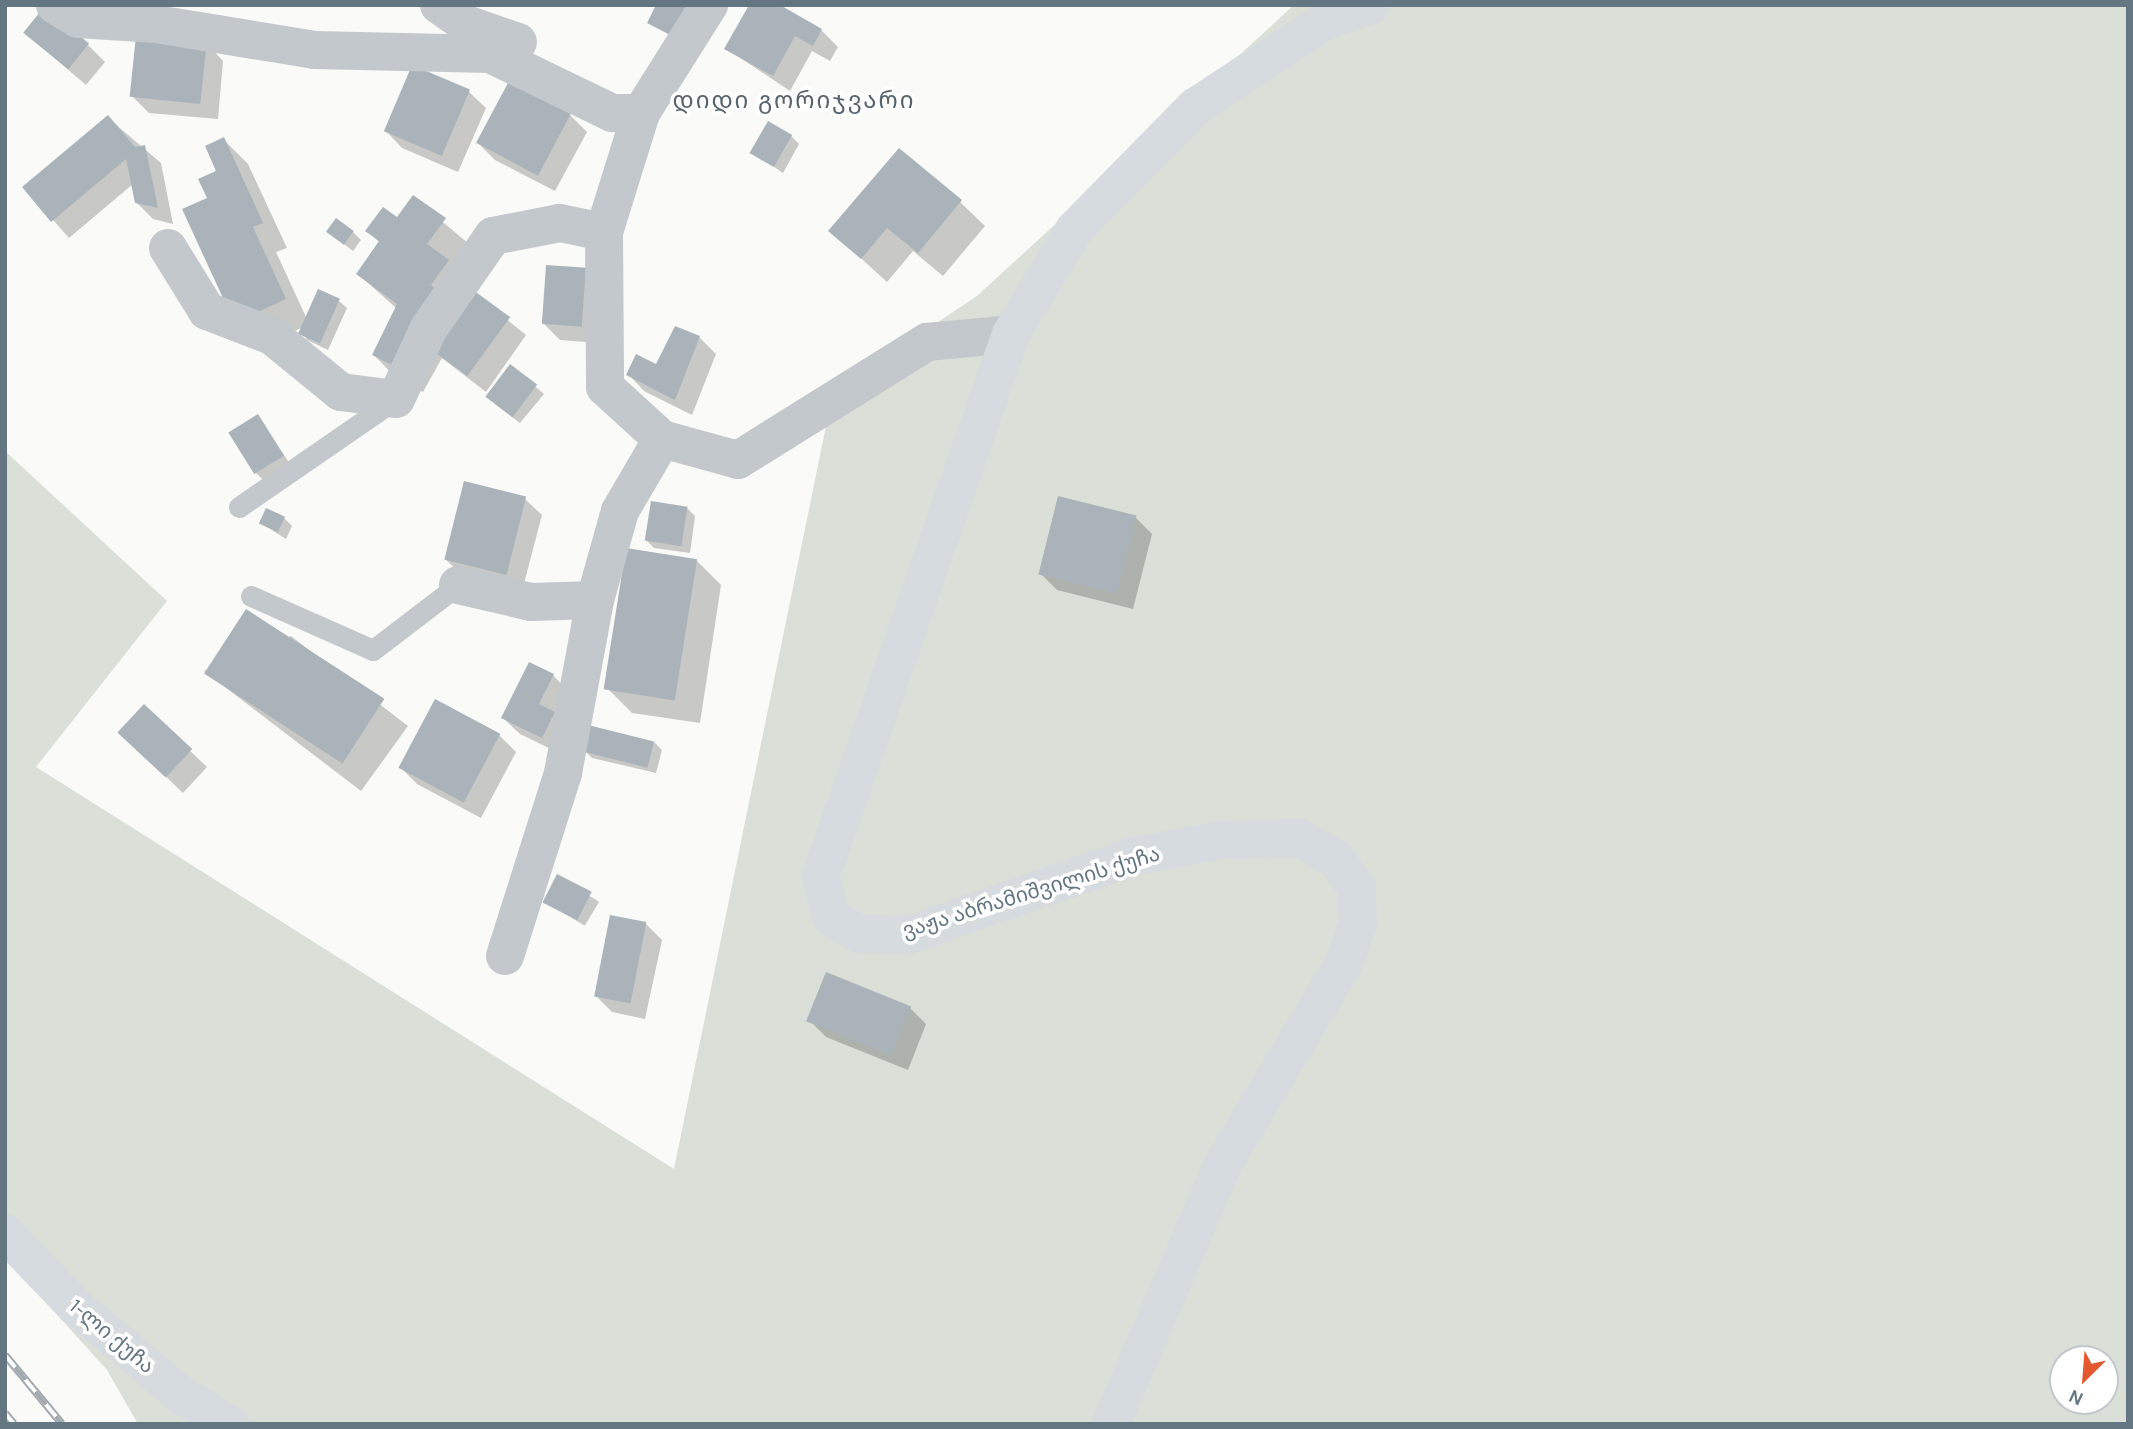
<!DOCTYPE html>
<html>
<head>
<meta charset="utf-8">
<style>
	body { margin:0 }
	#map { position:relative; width:2133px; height:1429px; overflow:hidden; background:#fafaf8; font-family:Karla,"Noto Sans Georgian",sans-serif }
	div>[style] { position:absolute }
	.green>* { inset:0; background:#dadfd7 }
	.shadow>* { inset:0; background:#0003; transform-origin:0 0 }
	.building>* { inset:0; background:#aab3b9; transform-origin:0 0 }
	.lane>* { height:21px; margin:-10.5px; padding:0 10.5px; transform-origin:10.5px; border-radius:10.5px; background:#c3c8cc }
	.street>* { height:38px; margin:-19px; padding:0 19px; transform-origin:19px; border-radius:19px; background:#c3c8cc }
	.secondary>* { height:38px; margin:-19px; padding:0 19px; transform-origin:19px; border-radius:19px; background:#d6dbdf }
	.rail>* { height:8px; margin-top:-4px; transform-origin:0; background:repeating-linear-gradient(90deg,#fff 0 16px,#a2aab0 0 32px); box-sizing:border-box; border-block:2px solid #a2aab0 }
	span { translate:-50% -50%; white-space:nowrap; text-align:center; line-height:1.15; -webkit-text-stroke:7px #fff; paint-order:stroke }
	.street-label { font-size:21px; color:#657683 }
	.quarter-label { font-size:24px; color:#57646e; letter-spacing:2px }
	.frame { position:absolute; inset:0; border:7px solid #657683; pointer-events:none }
	.north { position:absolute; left:2049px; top:1345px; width:70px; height:70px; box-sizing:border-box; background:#fff; border:2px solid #c1c8cd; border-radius:50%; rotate:205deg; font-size:19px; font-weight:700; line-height:28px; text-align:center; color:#657683 }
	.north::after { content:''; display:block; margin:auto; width:24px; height:32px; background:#e4572e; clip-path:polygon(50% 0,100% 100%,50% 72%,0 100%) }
</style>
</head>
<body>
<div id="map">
	<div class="green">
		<i style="clip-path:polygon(evenodd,1294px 5px,2128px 5px,2128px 1424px,138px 1424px,107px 1370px,5px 1257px,5px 451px,167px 601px,36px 767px,674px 1169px,833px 392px,977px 296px,1294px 5px,2063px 1359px,2105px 1359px,2105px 1401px,2063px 1401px,2063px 1359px)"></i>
	</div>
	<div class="shadow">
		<i style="clip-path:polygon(821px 30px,838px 47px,830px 61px,812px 51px,790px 91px,727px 49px)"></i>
		<i style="clip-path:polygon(25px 33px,88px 45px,105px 62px,86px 85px)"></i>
		<i style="clip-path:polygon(207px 44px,223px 61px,218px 119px,149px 113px,132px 96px)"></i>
		<i style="clip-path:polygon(413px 67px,469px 92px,486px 108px,458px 172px,402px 148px,386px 131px)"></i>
		<i style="clip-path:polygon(570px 115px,587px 132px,555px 191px,495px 160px,478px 143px)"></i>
		<i style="clip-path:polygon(107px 117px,161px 163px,173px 224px,153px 219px,136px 202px,133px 184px,69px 238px,24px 187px)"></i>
		<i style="clip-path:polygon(791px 136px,799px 144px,783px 173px,752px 152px)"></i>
		<i style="clip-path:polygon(223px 139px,248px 164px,287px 248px,276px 252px,306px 317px,339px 301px,347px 308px,328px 350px,307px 340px,301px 328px,271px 342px,209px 199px)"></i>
		<i style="clip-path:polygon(413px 197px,469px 244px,473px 292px,526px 335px,486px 392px,442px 358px,423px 392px,398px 380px,374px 355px,396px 308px,358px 274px,380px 243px,368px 231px,397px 220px)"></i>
		<i style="clip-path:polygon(960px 202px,985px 226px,943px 276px,913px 251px,887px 282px,831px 231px)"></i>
		<i style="clip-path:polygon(328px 232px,353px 232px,361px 240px,353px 251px)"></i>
		<i style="clip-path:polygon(585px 270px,598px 343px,560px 340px,543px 323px)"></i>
		<i style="clip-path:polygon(699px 337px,716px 354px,692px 415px,644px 391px,628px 374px,657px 367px)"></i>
		<i style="clip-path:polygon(511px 366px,544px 394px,520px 423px,495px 404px)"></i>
		<i style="clip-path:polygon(258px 416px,290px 464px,263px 480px,255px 472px)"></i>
		<i style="clip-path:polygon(525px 499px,542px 515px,522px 591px,462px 575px,445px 559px)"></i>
		<i style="clip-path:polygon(687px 508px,695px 516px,690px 553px,654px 548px,646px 540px)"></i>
		<i style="clip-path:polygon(1135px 517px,1152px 534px,1133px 609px,1057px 590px,1040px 573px)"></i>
		<i style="clip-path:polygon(284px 518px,292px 526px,286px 539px,261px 523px)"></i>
		<i style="clip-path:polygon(696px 560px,721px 585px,700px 723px,632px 713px,607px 688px)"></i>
		<i style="clip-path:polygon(291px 636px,408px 726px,361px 791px,204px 671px)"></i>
		<i style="clip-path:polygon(553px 675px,569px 692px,559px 753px,520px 734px,503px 718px)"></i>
		<i style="clip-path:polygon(144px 707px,207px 767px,183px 793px,137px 749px)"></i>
		<i style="clip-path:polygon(499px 735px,516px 752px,481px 818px,417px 784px,400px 767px)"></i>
		<i style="clip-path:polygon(654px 742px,662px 750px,656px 773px,592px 758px,584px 750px)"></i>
		<i style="left:558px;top:877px;width:48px;height:28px;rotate:31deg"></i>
		<i style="clip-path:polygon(645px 923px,662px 940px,645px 1019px,612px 1012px,595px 995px)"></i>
		<i style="clip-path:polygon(910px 1008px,926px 1024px,908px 1070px,826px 1037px,809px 1020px)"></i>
	</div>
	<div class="building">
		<i style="clip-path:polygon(656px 5px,690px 5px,674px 37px,647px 23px)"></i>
		<i style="clip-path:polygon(749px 5px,780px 5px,822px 29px,813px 46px,795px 36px,773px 76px,724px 49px)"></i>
		<i style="left:44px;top:7px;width:58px;height:33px;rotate:39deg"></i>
		<i style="left:136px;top:36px;width:71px;height:61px;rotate:6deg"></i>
		<i style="left:412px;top:65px;width:63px;height:72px;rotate:23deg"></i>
		<i style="left:509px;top:81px;width:70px;height:70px;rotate:28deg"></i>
		<i style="clip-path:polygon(108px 115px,135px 147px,145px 145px,158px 208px,135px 203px,126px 159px,51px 222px,22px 187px)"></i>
		<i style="left:768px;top:121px;width:28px;height:37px;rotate:30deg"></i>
		<i style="clip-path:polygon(224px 137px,263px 223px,253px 227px,286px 299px,245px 318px,228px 309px,182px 209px,207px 198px,198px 179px,216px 171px,205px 146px)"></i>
		<i style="clip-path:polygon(899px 148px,962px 200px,918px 253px,887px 228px,861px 259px,828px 231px)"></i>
		<i style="clip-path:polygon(413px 195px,446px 218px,427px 244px,449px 260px,431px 285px,441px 292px,398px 368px,372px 355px,397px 304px,356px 274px,379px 241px,365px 231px,383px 207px,397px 217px)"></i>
		<i style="left:336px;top:218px;width:22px;height:17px;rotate:36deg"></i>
		<i style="left:546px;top:265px;width:40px;height:59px;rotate:4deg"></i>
		<i style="left:318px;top:289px;width:24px;height:49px;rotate:24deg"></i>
		<i style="left:473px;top:290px;width:46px;height:73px;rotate:36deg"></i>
		<i style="clip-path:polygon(675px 326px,700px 336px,675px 400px,626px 375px,636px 354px,656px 364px)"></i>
		<i style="left:510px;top:364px;width:34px;height:41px;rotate:37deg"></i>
		<i style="left:258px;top:414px;width:49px;height:35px;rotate:58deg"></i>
		<i style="left:464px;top:481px;width:64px;height:81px;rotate:14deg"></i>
		<i style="left:1058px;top:496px;width:81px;height:81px;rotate:14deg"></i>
		<i style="left:651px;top:501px;width:37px;height:40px;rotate:9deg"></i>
		<i style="left:266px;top:508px;width:21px;height:17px;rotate:25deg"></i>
		<i style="left:626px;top:548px;width:72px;height:143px;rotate:9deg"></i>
		<i style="left:246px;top:609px;width:165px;height:77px;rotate:33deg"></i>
		<i style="clip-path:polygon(529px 662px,554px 674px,539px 704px,555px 712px,542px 738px,501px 718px)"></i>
		<i style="left:435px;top:699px;width:74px;height:78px;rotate:28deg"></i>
		<i style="left:144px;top:704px;width:66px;height:39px;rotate:43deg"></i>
		<i style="left:588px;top:725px;width:68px;height:27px;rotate:14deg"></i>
		<i style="left:557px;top:874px;width:39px;height:32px;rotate:27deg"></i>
		<i style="left:610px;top:915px;width:37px;height:83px;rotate:11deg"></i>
		<i style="left:826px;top:972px;width:92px;height:53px;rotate:22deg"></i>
	</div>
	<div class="lane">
		<i style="left:239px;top:507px;width:188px;rotate:-34.6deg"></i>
		<i style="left:251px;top:596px;width:133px;rotate:23.9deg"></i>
		<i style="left:373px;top:650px;width:107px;rotate:-37.4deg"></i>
	</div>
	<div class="street">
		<i style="left:55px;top:5px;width:27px;rotate:31deg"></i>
		<i style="left:78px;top:19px;width:78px;rotate:3.7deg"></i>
		<i style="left:156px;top:24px;width:161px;rotate:9.3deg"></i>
		<i style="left:315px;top:50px;width:175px;rotate:1.3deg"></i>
		<i style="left:490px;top:54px;width:136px;rotate:25.8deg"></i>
		<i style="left:612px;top:113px;width:29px"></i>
		<i style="left:439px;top:5px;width:33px;rotate:35deg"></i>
		<i style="left:466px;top:24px;width:55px;rotate:19.1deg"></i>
		<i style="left:604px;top:232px;width:155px;rotate:89.6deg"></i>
		<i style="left:605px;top:387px;width:77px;rotate:42.4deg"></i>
		<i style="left:168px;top:248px;width:74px;rotate:58.2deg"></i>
		<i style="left:207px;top:311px;width:70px;rotate:21deg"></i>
		<i style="left:272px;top:336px;width:89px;rotate:39.1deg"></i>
		<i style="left:341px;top:392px;width:55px;rotate:7.3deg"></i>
		<i style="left:396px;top:399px;width:78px;rotate:-65.1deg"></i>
		<i style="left:429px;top:328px;width:112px;rotate:-55.2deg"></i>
		<i style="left:493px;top:236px;width:68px;rotate:-11deg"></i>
		<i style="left:560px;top:223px;width:45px;rotate:11.6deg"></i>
		<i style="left:604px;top:232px;width:125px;rotate:-72.7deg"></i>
		<i style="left:641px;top:113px;width:128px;rotate:-57.8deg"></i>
		<i style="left:458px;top:585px;width:75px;rotate:13.1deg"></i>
		<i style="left:531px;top:602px;width:64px;rotate:-1.8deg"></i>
		<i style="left:505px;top:956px;width:192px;rotate:-72.4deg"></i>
		<i style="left:563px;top:773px;width:176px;rotate:-79.5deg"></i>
		<i style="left:595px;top:600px;width:92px;rotate:-74.3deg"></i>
		<i style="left:620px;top:511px;width:83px;rotate:-59.7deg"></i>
		<i style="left:662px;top:439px;width:79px;rotate:15.4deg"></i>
		<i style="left:738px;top:460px;width:223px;rotate:-32deg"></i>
		<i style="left:927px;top:342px;width:84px;rotate:-5.4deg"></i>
	</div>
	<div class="secondary">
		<i style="left:5px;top:1233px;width:101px;rotate:46.2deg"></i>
		<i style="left:75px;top:1306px;width:142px;rotate:39.9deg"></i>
		<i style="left:184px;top:1397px;width:53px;rotate:30.4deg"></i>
		<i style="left:1111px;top:1424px;width:283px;rotate:-66.7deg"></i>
		<i style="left:1223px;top:1164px;width:230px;rotate:-58.9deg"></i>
		<i style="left:1342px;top:967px;width:46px;rotate:-69.6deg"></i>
		<i style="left:1358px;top:924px;width:36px;rotate:-92deg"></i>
		<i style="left:1357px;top:888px;width:34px;rotate:-126deg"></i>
		<i style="left:1337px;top:860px;width:43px;rotate:-149.3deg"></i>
		<i style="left:1300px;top:838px;width:78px;rotate:178.5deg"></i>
		<i style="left:1222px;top:840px;width:88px;rotate:169.6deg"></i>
		<i style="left:1135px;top:856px;width:240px;rotate:160.8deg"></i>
		<i style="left:908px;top:935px;width:49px;rotate:-178.8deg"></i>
		<i style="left:859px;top:934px;width:33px;rotate:-149deg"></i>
		<i style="left:831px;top:917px;width:42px;rotate:-103.7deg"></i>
		<i style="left:821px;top:876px;width:574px;rotate:-70.68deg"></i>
		<i style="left:1011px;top:334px;width:122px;rotate:-58.8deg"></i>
		<i style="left:1074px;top:230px;width:173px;rotate:-45.5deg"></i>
		<i style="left:1195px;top:107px;width:158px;rotate:-33.4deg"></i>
		<i style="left:1327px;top:20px;width:46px;rotate:-18.8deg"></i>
	</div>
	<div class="rail">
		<i style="left:5px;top:1355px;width:89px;rotate:50.4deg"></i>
		<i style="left:5px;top:1413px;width:14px;rotate:51deg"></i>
	</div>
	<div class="street-label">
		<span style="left:1031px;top:892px;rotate:-17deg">ვაჟა აბრამიშვილის ქუჩა</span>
		<span style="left:112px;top:1336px;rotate:40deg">1-ლი ქუჩა</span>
	</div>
	<div class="quarter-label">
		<span style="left:794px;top:101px">დიდი გორიჯვარი</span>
	</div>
	<div class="frame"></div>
	<div class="north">N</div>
</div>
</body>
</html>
